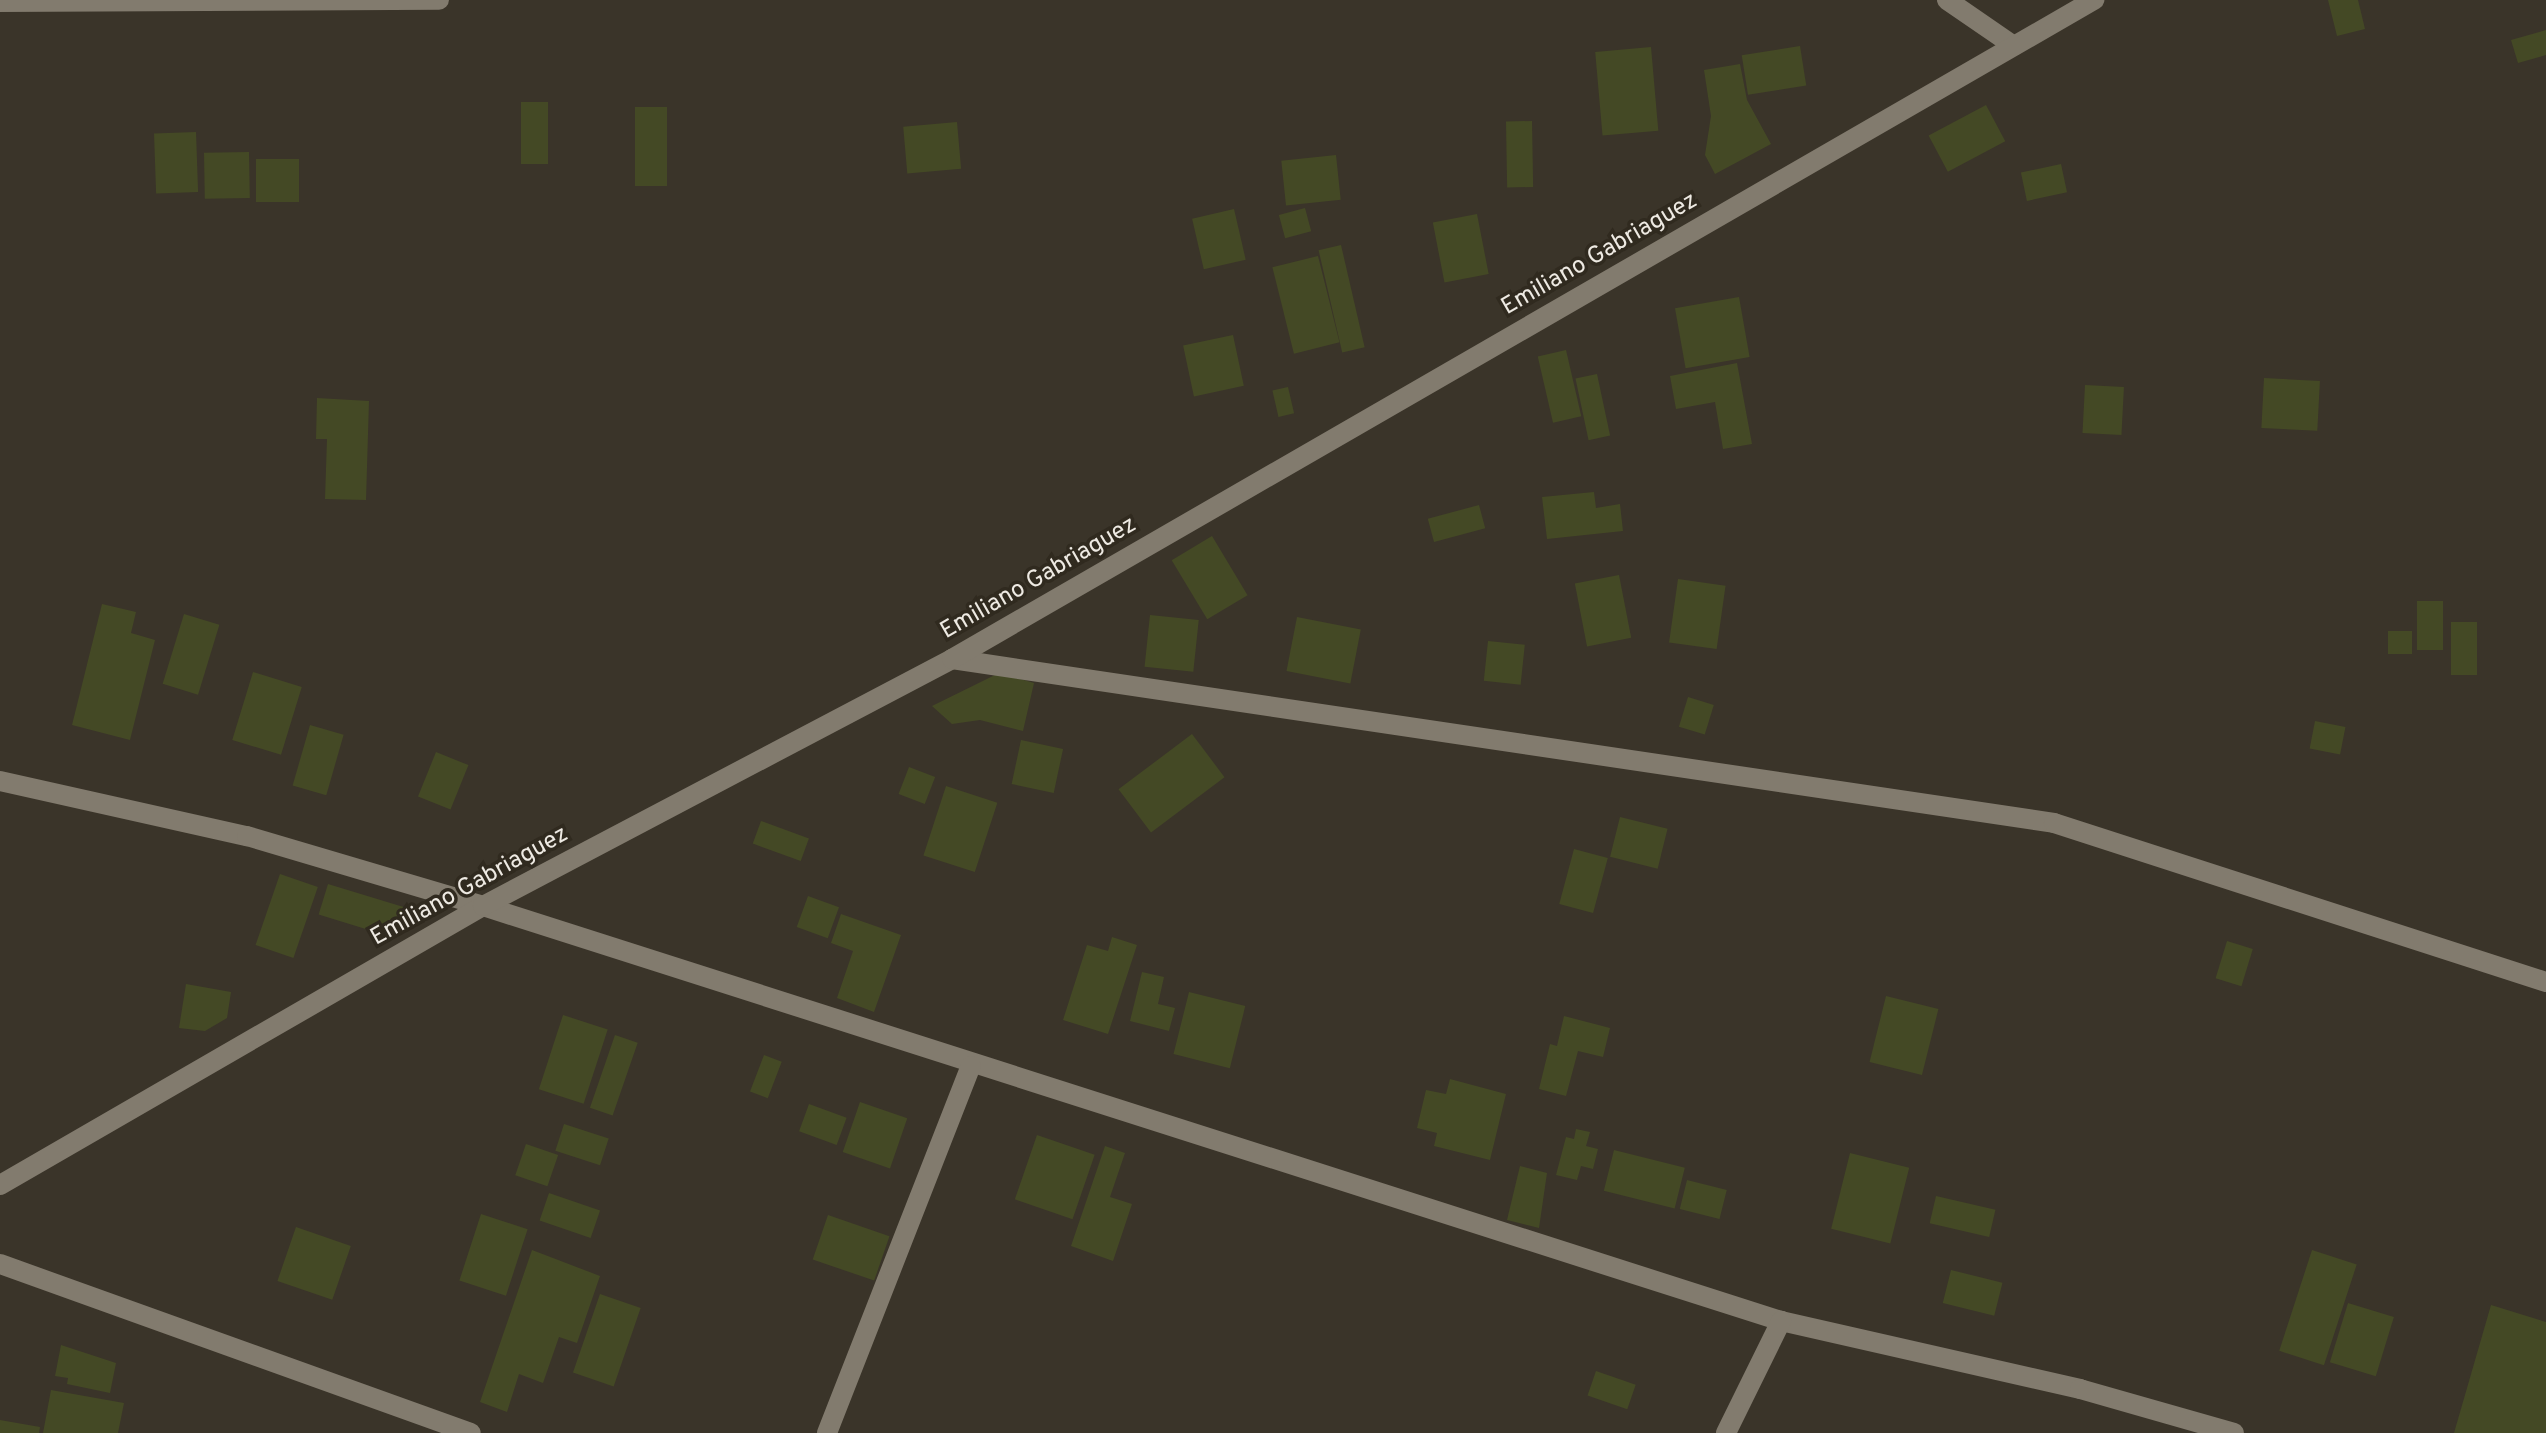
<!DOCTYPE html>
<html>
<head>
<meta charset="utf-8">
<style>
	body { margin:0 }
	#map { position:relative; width:2546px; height:1433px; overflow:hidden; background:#3a3429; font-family:Overpass,sans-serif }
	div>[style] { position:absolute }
	.building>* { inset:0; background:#444925; transform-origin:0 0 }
	.minor>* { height:20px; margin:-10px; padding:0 10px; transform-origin:10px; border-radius:10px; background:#827b6e }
	.secondary>* { height:20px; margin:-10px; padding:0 10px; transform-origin:10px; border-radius:10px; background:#827b6e }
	span { translate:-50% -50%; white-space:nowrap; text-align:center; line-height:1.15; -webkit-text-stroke:7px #302a1f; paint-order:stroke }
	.street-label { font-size:24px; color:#eeeae3 }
</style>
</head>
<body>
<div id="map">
	<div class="building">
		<i style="clip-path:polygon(2328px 0,2358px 0,2365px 29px,2337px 36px)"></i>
		<i style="clip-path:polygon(2546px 30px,2546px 55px,2518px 63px,2511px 40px)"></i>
		<i style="left:1800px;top:46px;width:40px;height:59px;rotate:81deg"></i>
		<i style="left:1651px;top:47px;width:84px;height:56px;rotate:85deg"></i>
		<i style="clip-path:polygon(1740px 64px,1747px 100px,1771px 144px,1715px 174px,1705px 155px,1711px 116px,1704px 70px)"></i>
		<i style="left:521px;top:102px;width:27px;height:62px"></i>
		<i style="left:1986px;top:105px;width:41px;height:65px;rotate:62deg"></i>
		<i style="left:635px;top:107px;width:32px;height:79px"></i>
		<i style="left:1532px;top:121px;width:66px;height:26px;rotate:89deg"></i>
		<i style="left:957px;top:122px;width:47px;height:54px;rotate:85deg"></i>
		<i style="left:196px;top:132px;width:60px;height:42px;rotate:88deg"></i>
		<i style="left:249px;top:152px;width:46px;height:45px;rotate:89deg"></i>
		<i style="left:1336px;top:155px;width:45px;height:55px;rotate:84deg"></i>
		<i style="left:299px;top:159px;width:43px;height:43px;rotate:90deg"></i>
		<i style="left:2061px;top:164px;width:29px;height:41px;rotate:78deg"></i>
		<i style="left:1305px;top:208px;width:24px;height:27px;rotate:75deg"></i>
		<i style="left:1234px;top:209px;width:52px;height:43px;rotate:77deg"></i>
		<i style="left:1477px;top:214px;width:61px;height:45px;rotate:79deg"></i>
		<i style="left:1341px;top:245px;width:105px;height:23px;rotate:77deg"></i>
		<i style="left:1318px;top:256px;width:89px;height:47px;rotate:76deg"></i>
		<i style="left:1739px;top:297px;width:61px;height:65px;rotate:80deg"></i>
		<i style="left:1233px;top:335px;width:52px;height:51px;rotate:78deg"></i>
		<i style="left:1566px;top:350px;width:68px;height:29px;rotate:77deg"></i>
		<i style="clip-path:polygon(1737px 363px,1752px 444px,1723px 449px,1715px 402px,1676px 409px,1670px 376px)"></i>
		<i style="left:1597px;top:374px;width:63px;height:22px;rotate:78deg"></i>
		<i style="left:2264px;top:378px;width:56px;height:50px;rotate:3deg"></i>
		<i style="left:2085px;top:385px;width:39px;height:48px;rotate:3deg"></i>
		<i style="left:1288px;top:387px;width:27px;height:16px;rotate:77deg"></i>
		<i style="clip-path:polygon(317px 398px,369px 401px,366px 500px,325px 499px,327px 439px,316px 439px)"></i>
		<i style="clip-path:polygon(1594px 492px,1596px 508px,1620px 504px,1623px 531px,1547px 539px,1542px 497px)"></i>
		<i style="left:1479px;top:505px;width:24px;height:53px;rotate:75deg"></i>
		<i style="left:1212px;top:536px;width:69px;height:47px;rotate:59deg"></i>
		<i style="left:1619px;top:575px;width:64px;height:45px;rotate:79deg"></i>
		<i style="left:1678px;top:579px;width:48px;height:64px;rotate:8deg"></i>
		<i style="left:2417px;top:601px;width:26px;height:49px"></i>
		<i style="clip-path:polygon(102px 604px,136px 612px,131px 633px,155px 640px,130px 740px,72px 725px)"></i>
		<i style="left:184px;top:614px;width:37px;height:73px;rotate:17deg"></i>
		<i style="left:1150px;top:615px;width:49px;height:52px;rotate:6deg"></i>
		<i style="left:1297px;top:617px;width:65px;height:55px;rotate:11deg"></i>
		<i style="left:2451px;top:622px;width:26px;height:53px"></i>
		<i style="left:2388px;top:631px;width:24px;height:23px"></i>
		<i style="left:1488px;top:641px;width:37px;height:40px;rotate:6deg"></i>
		<i style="left:253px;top:672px;width:51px;height:71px;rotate:17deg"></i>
		<i style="clip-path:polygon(999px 673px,1034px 683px,1023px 731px,980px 720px,952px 724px,932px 706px)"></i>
		<i style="left:1688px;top:697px;width:27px;height:31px;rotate:17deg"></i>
		<i style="left:2315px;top:721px;width:31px;height:28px;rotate:11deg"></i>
		<i style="left:310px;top:725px;width:35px;height:63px;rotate:16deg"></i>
		<i style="left:1192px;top:734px;width:54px;height:92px;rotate:53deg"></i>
		<i style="left:1021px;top:740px;width:43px;height:45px;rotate:12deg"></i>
		<i style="left:436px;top:752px;width:35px;height:48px;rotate:22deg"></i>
		<i style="left:909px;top:767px;width:28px;height:29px;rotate:21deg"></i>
		<i style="left:946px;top:786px;width:54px;height:73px;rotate:18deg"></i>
		<i style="left:1620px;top:817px;width:49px;height:41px;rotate:14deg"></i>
		<i style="left:761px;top:821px;width:51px;height:24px;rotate:20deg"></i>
		<i style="left:1574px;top:849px;width:35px;height:57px;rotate:15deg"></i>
		<i style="left:280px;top:874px;width:40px;height:75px;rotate:19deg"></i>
		<i style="left:328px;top:884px;width:79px;height:32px;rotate:17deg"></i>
		<i style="left:808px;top:896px;width:33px;height:33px;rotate:20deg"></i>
		<i style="clip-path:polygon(841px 914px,901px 935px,874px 1012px,837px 998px,853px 951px,831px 943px)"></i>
		<i style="clip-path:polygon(1112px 937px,1137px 945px,1108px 1034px,1063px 1020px,1087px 945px,1108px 951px)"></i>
		<i style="left:2227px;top:941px;width:27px;height:39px;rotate:17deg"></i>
		<i style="clip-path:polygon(1142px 972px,1164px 977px,1158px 1004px,1175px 1008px,1169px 1031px,1130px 1021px)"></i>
		<i style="clip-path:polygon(186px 984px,231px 992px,227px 1018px,205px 1031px,179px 1028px)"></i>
		<i style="left:1189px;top:992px;width:58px;height:64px;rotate:14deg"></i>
		<i style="left:1886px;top:996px;width:54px;height:68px;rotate:14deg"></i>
		<i style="left:563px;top:1015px;width:47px;height:78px;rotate:18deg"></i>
		<i style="clip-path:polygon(1564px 1016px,1610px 1028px,1603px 1057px,1578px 1051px,1566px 1096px,1539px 1089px,1550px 1044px,1557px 1046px)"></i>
		<i style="left:615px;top:1035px;width:24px;height:77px;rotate:19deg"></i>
		<i style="left:764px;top:1055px;width:19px;height:39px;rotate:21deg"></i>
		<i style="clip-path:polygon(1450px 1079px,1506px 1094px,1490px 1160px,1434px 1146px,1437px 1133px,1417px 1128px,1426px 1090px,1446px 1094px)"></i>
		<i style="left:860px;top:1102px;width:50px;height:53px;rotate:19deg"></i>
		<i style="left:809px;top:1104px;width:40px;height:29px;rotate:20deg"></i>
		<i style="left:564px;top:1124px;width:47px;height:28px;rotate:18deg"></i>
		<i style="clip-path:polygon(1576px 1129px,1590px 1132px,1586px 1146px,1598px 1149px,1593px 1169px,1581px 1166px,1577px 1180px,1556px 1175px,1566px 1137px,1574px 1139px)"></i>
		<i style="left:1037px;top:1135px;width:61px;height:68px;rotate:19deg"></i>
		<i style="left:526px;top:1144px;width:34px;height:33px;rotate:19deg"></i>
		<i style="clip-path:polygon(1105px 1146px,1125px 1153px,1110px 1197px,1132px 1204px,1113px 1261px,1071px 1246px)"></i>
		<i style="left:1614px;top:1150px;width:73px;height:42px;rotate:14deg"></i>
		<i style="left:1850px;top:1153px;width:61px;height:78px;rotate:14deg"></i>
		<i style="clip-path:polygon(1520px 1166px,1547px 1173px,1539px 1228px,1507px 1220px)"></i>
		<i style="left:1687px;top:1180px;width:41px;height:30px;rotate:14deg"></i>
		<i style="left:549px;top:1193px;width:54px;height:29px;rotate:19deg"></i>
		<i style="left:1936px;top:1196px;width:61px;height:28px;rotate:13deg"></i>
		<i style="left:481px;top:1214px;width:49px;height:70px;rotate:18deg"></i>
		<i style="left:828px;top:1215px;width:65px;height:47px;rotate:19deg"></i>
		<i style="left:296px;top:1227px;width:58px;height:57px;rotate:19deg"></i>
		<i style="clip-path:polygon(532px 1250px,600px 1276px,577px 1343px,559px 1337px,543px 1383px,519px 1374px,507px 1412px,480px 1402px)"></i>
		<i style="left:2312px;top:1250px;width:47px;height:106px;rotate:18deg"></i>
		<i style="left:1951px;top:1270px;width:53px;height:34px;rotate:14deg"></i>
		<i style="left:600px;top:1294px;width:43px;height:83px;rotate:19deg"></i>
		<i style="left:2348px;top:1303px;width:48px;height:62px;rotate:17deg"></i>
		<i style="clip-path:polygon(2491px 1305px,2546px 1322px,2546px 1433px,2454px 1433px)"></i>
		<i style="clip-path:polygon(61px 1345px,116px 1363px,110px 1393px,67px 1384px,68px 1378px,55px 1376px)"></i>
		<i style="left:1596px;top:1371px;width:42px;height:26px;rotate:19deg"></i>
		<i style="clip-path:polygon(51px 1390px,124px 1403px,118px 1433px,43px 1433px)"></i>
		<i style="clip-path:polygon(0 1420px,40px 1427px,39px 1433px,0 1433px)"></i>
	</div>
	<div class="minor">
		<i style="left:1947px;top:0;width:81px;rotate:34.5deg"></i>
		<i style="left:0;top:2px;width:439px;rotate:-0.3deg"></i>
		<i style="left:952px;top:659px;width:1114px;rotate:8.46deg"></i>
		<i style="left:2054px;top:823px;width:517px;rotate:17.91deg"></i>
		<i style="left:0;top:781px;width:253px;rotate:12.6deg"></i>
		<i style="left:247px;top:836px;width:246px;rotate:16.5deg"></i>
		<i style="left:483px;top:906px;width:1363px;rotate:17.73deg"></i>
		<i style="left:1781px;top:1321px;width:307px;rotate:12.8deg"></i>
		<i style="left:2080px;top:1389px;width:160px;rotate:15.9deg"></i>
		<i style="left:0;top:1264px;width:500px;rotate:19.74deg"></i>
		<i style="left:827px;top:1433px;width:394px;rotate:-68.6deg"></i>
		<i style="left:1726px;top:1433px;width:125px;rotate:-63.8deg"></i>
	</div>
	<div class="secondary">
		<i style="left:0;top:1185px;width:558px;rotate:-30.01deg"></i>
		<i style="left:483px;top:906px;width:530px;rotate:-27.77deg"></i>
		<i style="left:952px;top:659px;width:1319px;rotate:-29.99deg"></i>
	</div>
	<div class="street-label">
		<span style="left:1600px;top:255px;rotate:-30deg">Emiliano Gabriaguez</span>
		<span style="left:1039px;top:579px;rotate:-30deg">Emiliano Gabriaguez</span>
		<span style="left:470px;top:887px;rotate:-29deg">Emiliano Gabriaguez</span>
	</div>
</div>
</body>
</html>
